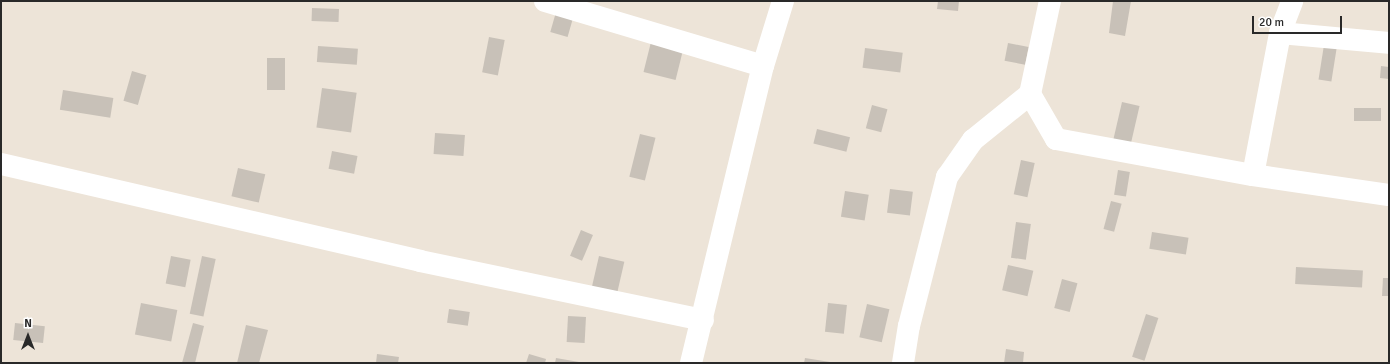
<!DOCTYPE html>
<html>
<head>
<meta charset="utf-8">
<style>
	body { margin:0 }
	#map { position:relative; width:1390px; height:364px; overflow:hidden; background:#ede4d8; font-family:Signika,sans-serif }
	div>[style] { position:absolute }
	.building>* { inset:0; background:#c8c1b8; transform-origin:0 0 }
	.minor>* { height:22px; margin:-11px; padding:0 11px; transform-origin:11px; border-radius:11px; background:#fff }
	span { translate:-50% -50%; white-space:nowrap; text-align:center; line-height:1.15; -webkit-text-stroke:3px #fff; paint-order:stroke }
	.frame { position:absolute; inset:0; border:2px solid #292929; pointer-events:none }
	.north { position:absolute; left:8px; top:316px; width:40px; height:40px; -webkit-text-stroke:3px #fff; paint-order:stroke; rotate:0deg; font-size:11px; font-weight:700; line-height:16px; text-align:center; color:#292929 }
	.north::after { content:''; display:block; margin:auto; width:14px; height:18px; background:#292929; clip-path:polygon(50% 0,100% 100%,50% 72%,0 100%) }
	.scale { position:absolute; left:1252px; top:16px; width:90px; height:18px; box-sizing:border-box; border:2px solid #292929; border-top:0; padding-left:5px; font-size:12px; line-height:14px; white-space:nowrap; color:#292929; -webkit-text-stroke:3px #fff; paint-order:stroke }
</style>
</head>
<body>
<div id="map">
	<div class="building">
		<i style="clip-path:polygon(938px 1px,959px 1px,958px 11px,937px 9px)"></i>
		<i style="clip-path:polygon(1113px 1px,1131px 1px,1125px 36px,1109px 33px)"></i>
		<i style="left:558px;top:5px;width:18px;height:28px;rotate:16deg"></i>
		<i style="left:312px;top:8px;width:27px;height:13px;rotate:2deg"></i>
		<i style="left:489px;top:37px;width:16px;height:36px;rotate:11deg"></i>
		<i style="left:652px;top:38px;width:33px;height:35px;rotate:14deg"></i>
		<i style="left:1008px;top:43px;width:21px;height:18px;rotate:11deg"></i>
		<i style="left:1324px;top:45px;width:13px;height:35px;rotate:9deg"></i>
		<i style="left:318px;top:46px;width:40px;height:16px;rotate:4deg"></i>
		<i style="left:865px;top:48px;width:38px;height:20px;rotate:7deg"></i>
		<i style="left:267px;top:58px;width:18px;height:32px"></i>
		<i style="clip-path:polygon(1381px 66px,1389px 67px,1389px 79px,1380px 78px)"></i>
		<i style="left:132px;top:71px;width:15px;height:31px;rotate:16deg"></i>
		<i style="left:322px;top:88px;width:35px;height:40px;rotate:8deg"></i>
		<i style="left:63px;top:90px;width:51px;height:20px;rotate:9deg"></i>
		<i style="left:1122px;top:102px;width:18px;height:41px;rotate:13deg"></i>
		<i style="left:872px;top:105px;width:16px;height:24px;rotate:15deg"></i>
		<i style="left:1354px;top:108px;width:27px;height:13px"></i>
		<i style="left:817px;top:129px;width:34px;height:15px;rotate:14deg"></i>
		<i style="left:435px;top:133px;width:30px;height:21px;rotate:4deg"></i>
		<i style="left:640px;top:134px;width:16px;height:44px;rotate:14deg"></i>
		<i style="left:332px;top:151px;width:26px;height:18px;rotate:11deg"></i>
		<i style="left:1021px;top:160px;width:14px;height:35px;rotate:12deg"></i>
		<i style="left:238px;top:168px;width:28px;height:29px;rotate:13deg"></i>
		<i style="left:1118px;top:170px;width:12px;height:25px;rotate:9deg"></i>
		<i style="left:890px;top:189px;width:23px;height:24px;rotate:7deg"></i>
		<i style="left:845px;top:191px;width:24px;height:26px;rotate:9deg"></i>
		<i style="left:1111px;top:201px;width:11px;height:29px;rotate:15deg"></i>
		<i style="left:1016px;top:222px;width:15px;height:36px;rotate:8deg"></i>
		<i style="left:581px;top:230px;width:13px;height:28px;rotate:23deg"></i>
		<i style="left:1152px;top:232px;width:37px;height:17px;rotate:9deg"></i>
		<i style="left:171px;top:256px;width:20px;height:28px;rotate:11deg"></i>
		<i style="left:202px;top:256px;width:14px;height:59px;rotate:12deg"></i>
		<i style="left:599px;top:256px;width:26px;height:33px;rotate:13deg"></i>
		<i style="left:1008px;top:265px;width:26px;height:26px;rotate:13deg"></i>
		<i style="left:1296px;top:267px;width:67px;height:17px;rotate:3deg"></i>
		<i style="clip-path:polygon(1383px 278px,1389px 278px,1389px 296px,1382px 296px)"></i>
		<i style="left:1062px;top:279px;width:16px;height:30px;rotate:15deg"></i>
		<i style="left:141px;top:303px;width:37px;height:32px;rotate:11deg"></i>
		<i style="left:828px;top:303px;width:19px;height:29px;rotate:6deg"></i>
		<i style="left:867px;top:304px;width:23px;height:34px;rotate:13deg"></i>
		<i style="left:449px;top:309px;width:21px;height:14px;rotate:8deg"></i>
		<i style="left:1146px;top:314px;width:13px;height:45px;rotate:18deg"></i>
		<i style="left:568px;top:316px;width:18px;height:26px;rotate:3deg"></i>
		<i style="left:15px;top:323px;width:30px;height:17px;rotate:6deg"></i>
		<i style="clip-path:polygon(193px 323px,204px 326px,195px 363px,182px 363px)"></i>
		<i style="clip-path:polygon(246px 325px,268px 330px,259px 363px,237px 363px)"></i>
		<i style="clip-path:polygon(1006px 349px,1024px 352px,1023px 363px,1004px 363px)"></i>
		<i style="clip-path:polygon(377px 354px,399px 357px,398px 363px,376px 363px)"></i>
		<i style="clip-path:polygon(529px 354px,546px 359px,545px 363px,526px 363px)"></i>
		<i style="clip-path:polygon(556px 358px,579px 362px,579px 363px,555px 363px)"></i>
		<i style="clip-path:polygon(805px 358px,830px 362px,830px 363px,804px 363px)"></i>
	</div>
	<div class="minor">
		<i style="left:545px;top:1px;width:227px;rotate:16.6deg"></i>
		<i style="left:1280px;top:33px;width:109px;rotate:5.2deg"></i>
		<i style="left:1030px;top:94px;width:52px;rotate:60deg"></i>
		<i style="left:1056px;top:139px;width:200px;rotate:10.4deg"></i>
		<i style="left:1253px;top:175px;width:137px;rotate:8.4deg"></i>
		<i style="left:1px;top:164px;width:430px;rotate:13deg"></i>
		<i style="left:420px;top:261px;width:289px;rotate:11.8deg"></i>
		<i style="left:1253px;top:175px;width:145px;rotate:-79.2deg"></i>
		<i style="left:1280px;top:33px;width:34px;rotate:-69deg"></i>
		<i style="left:691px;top:363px;width:306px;rotate:-76.4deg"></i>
		<i style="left:763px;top:66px;width:68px;rotate:-72.9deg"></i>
		<i style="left:903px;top:363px;width:37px;rotate:-81deg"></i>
		<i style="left:909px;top:326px;width:154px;rotate:-75.7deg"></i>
		<i style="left:947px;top:177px;width:45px;rotate:-54.9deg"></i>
		<i style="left:973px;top:140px;width:73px;rotate:-38.9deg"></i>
		<i style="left:1030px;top:94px;width:95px;rotate:-77.9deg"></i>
	</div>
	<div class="frame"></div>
	<div class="north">N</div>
	<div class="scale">20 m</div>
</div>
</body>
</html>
